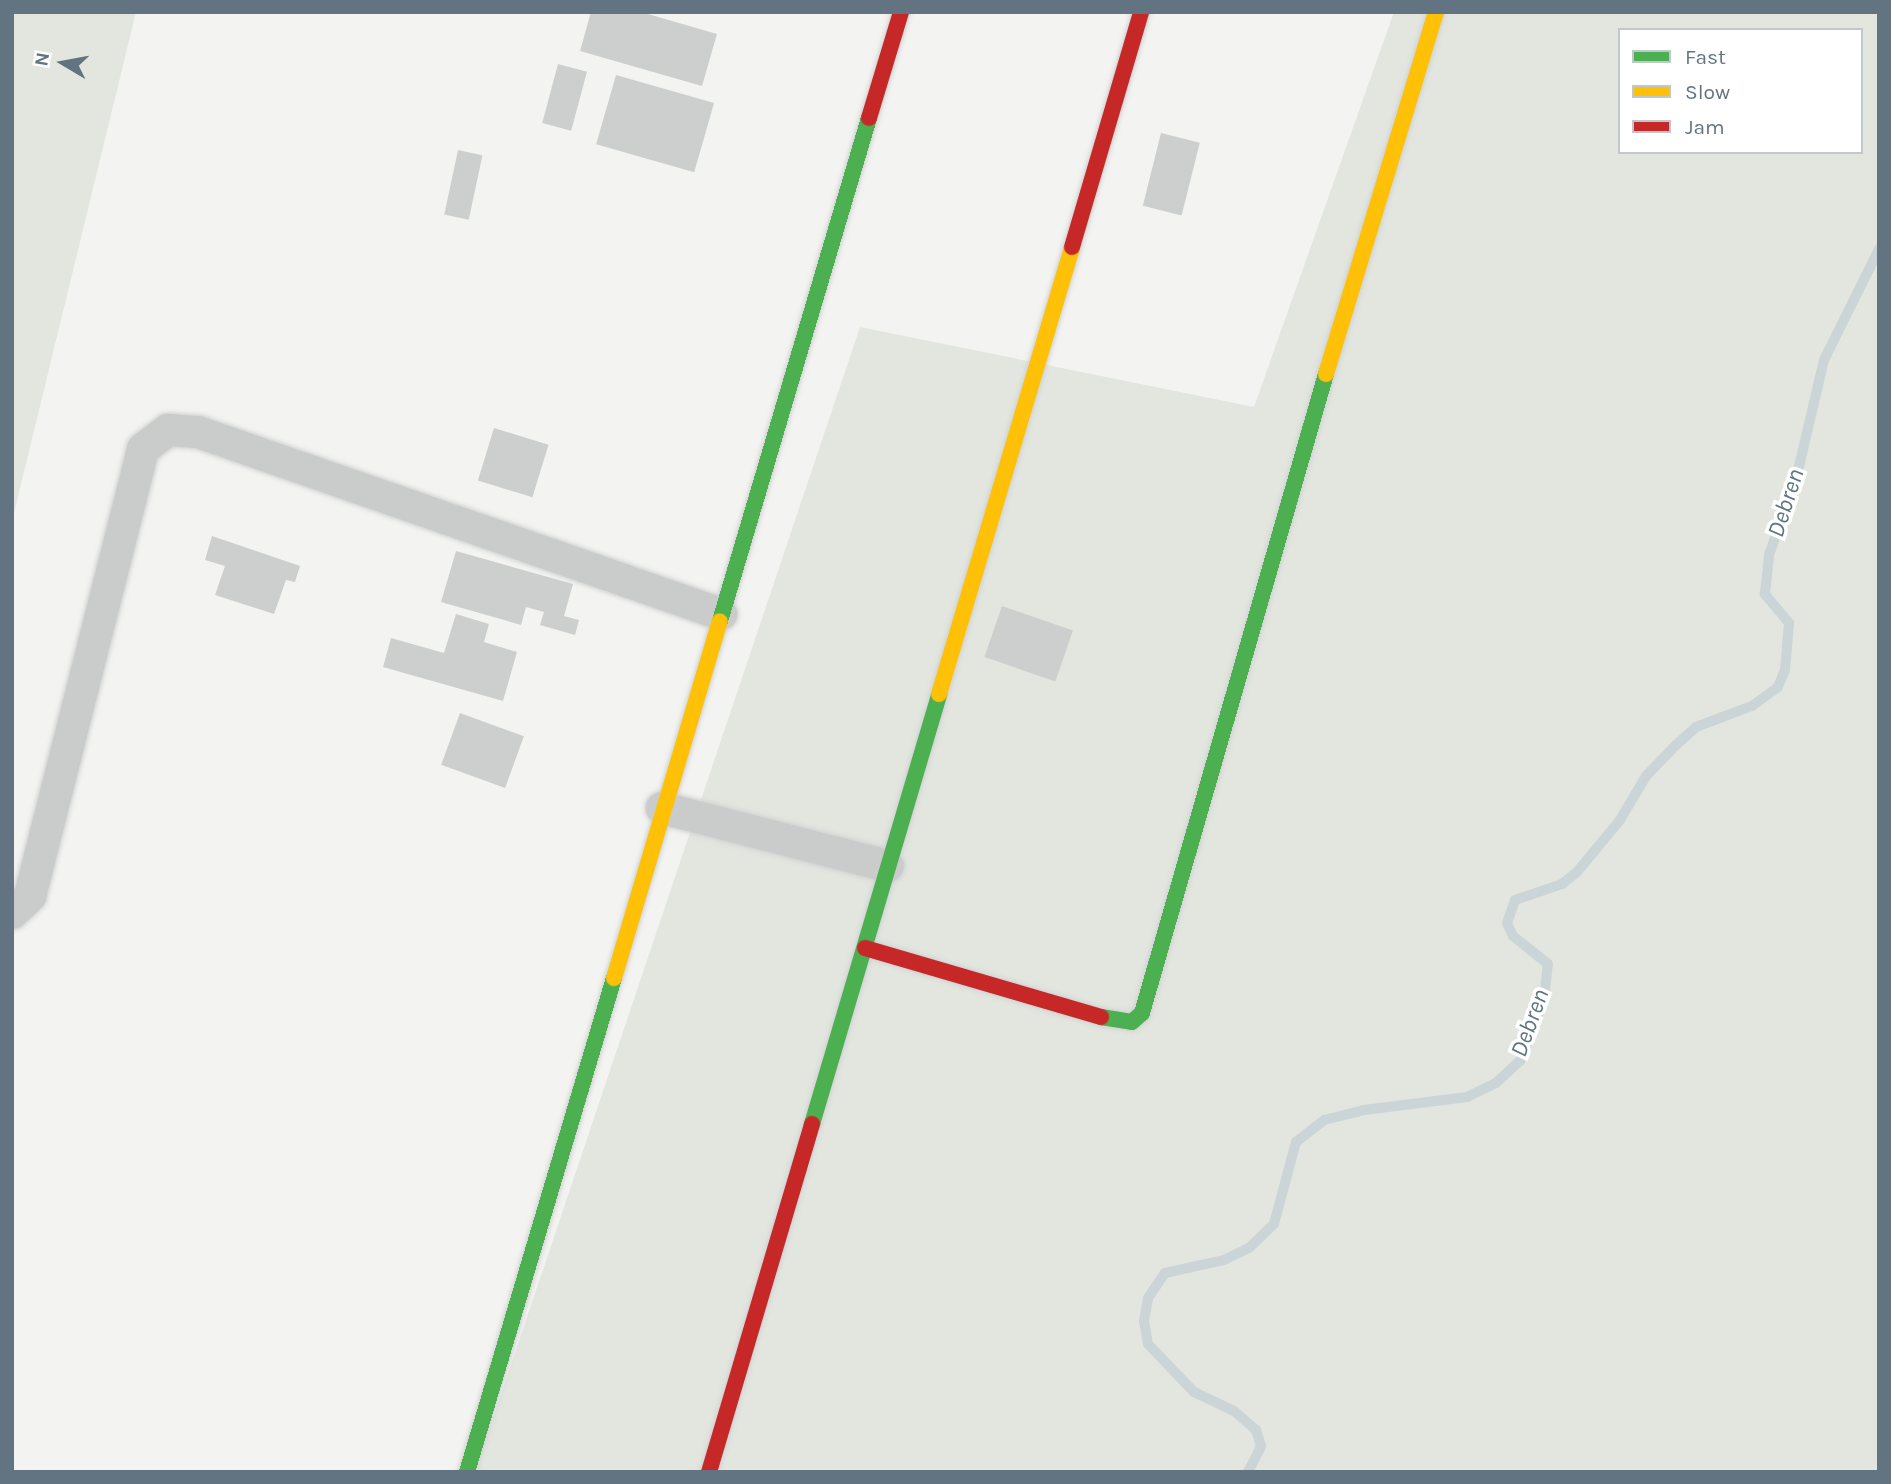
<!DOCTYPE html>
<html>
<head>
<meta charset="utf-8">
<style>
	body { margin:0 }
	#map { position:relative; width:1891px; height:1484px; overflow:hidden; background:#f3f3f1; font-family:Karla,sans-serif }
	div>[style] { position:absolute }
	.green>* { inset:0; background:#e2e6df }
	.stream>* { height:10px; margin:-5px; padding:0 5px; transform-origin:5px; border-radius:5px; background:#cbd4d6 }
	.building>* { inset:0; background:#cdcfce; transform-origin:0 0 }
	.roads { filter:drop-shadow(0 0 2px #d0d1d2) drop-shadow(0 0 2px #d0d1d2) }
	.street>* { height:32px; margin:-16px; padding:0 16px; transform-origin:16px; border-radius:16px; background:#cacccc }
	.fast>* { height:16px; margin:-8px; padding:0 8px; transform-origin:8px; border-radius:8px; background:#4caf50 }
	.slow>* { height:16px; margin:-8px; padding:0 8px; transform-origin:8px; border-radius:8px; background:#ffc107 }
	.jam>* { height:16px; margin:-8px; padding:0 8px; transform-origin:8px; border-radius:8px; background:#c62828 }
	span { translate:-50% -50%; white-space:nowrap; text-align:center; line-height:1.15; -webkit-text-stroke:7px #fff; paint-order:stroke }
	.water-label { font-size:24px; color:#5e777f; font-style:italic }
	.frame { position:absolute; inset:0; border:14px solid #627481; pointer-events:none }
	.legend { position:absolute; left:1618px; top:28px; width:245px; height:126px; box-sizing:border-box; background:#fff; border:2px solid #c0c7cd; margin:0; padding:9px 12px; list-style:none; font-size:21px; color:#627481 }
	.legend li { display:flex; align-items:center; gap:14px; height:35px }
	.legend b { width:35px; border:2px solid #c0c7cd }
	.north { position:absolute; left:28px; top:28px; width:70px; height:70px; -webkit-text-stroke:5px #fff; paint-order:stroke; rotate:280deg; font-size:19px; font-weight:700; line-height:28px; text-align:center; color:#627481 }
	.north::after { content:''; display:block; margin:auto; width:24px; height:32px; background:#627481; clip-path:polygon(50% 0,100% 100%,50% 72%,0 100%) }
</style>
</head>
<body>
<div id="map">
	<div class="green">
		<i style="clip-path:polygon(12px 12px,136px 12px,12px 521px)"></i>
		<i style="clip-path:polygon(evenodd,1394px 12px,1879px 12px,1879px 1472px,475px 1472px,860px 327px,1254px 407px,1394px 12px,1620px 30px,1861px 30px,1861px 152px,1620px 152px,1620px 30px)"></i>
	</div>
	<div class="stream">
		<i style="left:1248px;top:1472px;width:29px;rotate:-63deg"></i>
		<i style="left:1261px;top:1446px;width:17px;rotate:-107deg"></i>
		<i style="left:1256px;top:1430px;width:29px;rotate:-139deg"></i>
		<i style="left:1234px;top:1411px;width:44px;rotate:-154.6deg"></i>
		<i style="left:1194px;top:1392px;width:66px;rotate:-133.8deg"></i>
		<i style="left:1148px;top:1344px;width:23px;rotate:-100deg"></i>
		<i style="left:1144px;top:1321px;width:23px;rotate:-80deg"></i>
		<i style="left:1148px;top:1298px;width:30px;rotate:-56deg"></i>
		<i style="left:1165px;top:1273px;width:60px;rotate:-12.4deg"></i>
		<i style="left:1224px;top:1260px;width:28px;rotate:-26deg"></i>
		<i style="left:1249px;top:1248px;width:35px;rotate:-44deg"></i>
		<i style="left:1274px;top:1224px;width:85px;rotate:-75deg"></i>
		<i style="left:1296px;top:1142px;width:36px;rotate:-38deg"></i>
		<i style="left:1324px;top:1120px;width:41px;rotate:-14deg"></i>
		<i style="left:1364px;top:1110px;width:104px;rotate:-7.2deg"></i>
		<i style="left:1467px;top:1097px;width:32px;rotate:-26deg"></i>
		<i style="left:1496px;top:1083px;width:33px;rotate:-43deg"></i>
		<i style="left:1520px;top:1061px;width:66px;rotate:-68.5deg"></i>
		<i style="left:1544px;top:1000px;width:36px;rotate:-84deg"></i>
		<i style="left:1548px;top:964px;width:45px;rotate:-141.3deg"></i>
		<i style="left:1513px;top:936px;width:14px;rotate:-115deg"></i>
		<i style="left:1507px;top:923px;width:24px;rotate:-71deg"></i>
		<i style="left:1515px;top:900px;width:50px;rotate:-18.8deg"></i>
		<i style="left:1562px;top:884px;width:19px;rotate:-39deg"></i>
		<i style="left:1577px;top:872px;width:67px;rotate:-50.4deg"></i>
		<i style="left:1620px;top:820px;width:51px;rotate:-59.4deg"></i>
		<i style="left:1646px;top:776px;width:42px;rotate:-46deg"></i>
		<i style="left:1675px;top:746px;width:28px;rotate:-42deg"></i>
		<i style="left:1696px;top:727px;width:60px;rotate:-20.6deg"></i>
		<i style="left:1752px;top:706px;width:32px;rotate:-36deg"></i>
		<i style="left:1778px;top:687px;width:18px;rotate:-68deg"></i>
		<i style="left:1785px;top:670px;width:47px;rotate:-85.1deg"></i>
		<i style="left:1789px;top:623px;width:38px;rotate:-130deg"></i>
		<i style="left:1765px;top:594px;width:39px;rotate:-84deg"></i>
		<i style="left:1769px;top:555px;width:85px;rotate:-70.7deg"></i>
		<i style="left:1797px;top:475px;width:118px;rotate:-76.8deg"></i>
		<i style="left:1824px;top:360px;width:124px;rotate:-63.6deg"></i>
	</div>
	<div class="building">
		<i style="clip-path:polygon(591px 12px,641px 12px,717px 34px,702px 86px,580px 51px)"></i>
		<i style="left:558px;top:64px;width:30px;height:61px;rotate:15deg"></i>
		<i style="left:616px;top:75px;width:102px;height:72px;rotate:16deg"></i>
		<i style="left:1161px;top:133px;width:40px;height:75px;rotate:14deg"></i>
		<i style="left:458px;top:150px;width:25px;height:66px;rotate:12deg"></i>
		<i style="left:494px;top:428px;width:57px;height:55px;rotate:17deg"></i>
		<i style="clip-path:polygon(212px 536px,300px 566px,295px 582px,286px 580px,274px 614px,215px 595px,225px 566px,205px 560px)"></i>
		<i style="clip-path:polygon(456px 551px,573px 584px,564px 616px,579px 620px,575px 635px,540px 625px,544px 612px,526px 607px,521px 625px,441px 602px)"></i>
		<i style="left:1002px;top:606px;width:75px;height:54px;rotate:19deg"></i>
		<i style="clip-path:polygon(456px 614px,489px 624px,484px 642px,517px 652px,503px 701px,383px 667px,391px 638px,444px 653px)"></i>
		<i style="left:460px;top:713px;width:68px;height:55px;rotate:20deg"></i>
	</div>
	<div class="roads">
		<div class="street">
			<i style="left:662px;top:808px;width:233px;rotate:14.4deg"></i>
			<i style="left:12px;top:913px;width:25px;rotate:-43deg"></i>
			<i style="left:30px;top:896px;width:461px;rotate:-75.8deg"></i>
			<i style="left:143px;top:449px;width:31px;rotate:-37deg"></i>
			<i style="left:168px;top:430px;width:30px;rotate:4deg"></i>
			<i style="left:198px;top:432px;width:554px;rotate:19.19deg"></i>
		</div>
		<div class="fast">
			<i style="left:720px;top:621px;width:525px;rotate:-73.5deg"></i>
			<i style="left:1101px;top:1017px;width:31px;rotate:9deg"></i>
			<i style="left:1132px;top:1022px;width:13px;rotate:-42deg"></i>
			<i style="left:1142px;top:1013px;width:665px;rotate:-73.94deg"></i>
			<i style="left:812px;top:1124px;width:448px;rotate:-73.5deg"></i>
			<i style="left:467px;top:1472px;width:515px;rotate:-73.43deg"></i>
		</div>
		<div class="slow">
			<i style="left:1326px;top:374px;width:378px;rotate:-73.1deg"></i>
			<i style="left:939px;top:694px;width:466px;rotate:-73.4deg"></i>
			<i style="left:614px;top:978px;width:372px;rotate:-73.5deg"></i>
		</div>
		<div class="jam">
			<i style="left:869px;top:118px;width:111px;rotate:-73.2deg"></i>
			<i style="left:1072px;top:247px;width:245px;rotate:-73.6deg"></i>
			<i style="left:865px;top:948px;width:246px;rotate:16.3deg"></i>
			<i style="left:709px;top:1472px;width:363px;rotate:-73.5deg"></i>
		</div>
	</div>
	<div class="water-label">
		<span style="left:1786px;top:503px;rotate:-72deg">Debren</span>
		<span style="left:1530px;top:1023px;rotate:-70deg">Debren</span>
	</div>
	<div class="frame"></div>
	<ul class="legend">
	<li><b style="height:9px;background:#4caf50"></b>Fast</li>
	<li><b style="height:9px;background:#ffc107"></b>Slow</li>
	<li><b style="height:9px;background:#c62828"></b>Jam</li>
	</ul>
	<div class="north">N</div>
</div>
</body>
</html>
